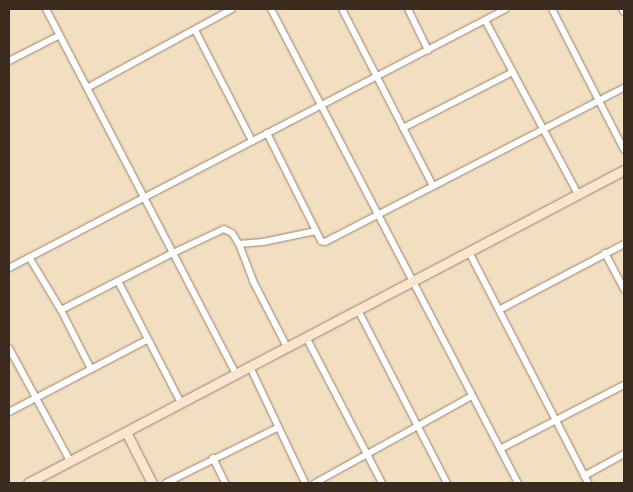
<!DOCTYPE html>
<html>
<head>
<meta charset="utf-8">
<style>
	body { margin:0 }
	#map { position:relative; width:633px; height:492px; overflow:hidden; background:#f2dfc1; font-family:Itim,sans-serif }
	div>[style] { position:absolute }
	.roads { filter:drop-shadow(0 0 1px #968470) drop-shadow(0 0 1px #968470) }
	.street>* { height:6px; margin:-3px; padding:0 3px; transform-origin:3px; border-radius:3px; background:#fff }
	.secondary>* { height:9px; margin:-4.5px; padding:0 4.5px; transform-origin:4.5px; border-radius:4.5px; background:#fbe5cf }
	span { translate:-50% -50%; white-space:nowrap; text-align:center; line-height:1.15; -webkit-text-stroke:4px #fdfcf7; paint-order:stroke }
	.frame { position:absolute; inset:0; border:10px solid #3b2a1e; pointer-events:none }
</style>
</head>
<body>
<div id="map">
	<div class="roads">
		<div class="street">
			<i style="left:46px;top:9px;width:411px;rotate:62.5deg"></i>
			<i style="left:271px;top:9px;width:534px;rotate:62.48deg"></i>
			<i style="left:342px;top:9px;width:199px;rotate:62.8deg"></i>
			<i style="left:408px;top:9px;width:46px;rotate:64deg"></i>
			<i style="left:552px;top:9px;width:158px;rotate:62.9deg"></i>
			<i style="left:622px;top:9px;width:4px;rotate:56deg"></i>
			<i style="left:485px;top:20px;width:197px;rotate:61.9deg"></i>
			<i style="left:195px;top:30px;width:125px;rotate:62.8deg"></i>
			<i style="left:9px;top:61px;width:57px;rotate:-27deg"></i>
			<i style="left:87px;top:88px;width:165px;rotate:-28.6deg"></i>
			<i style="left:403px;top:128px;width:123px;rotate:-27deg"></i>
			<i style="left:267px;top:133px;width:121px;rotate:63.4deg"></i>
			<i style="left:321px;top:241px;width:4px;rotate:14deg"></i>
			<i style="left:325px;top:242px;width:336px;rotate:-27.3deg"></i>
			<i style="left:239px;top:244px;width:24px;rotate:-5deg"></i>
			<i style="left:263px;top:242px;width:54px;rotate:-11.7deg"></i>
			<i style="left:469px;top:252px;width:260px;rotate:62.7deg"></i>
			<i style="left:605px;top:253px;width:41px;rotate:62.2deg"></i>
			<i style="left:29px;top:257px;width:62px;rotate:58.9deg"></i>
			<i style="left:61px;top:310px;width:66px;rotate:63deg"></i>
			<i style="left:9px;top:268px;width:560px;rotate:-27.53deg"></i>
			<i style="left:118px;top:281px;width:137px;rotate:62.7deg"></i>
			<i style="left:61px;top:310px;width:126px;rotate:-27deg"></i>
			<i style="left:173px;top:253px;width:56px;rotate:-25.2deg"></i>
			<i style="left:224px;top:229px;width:9px;rotate:27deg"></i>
			<i style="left:232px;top:233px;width:13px;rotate:58deg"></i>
			<i style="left:239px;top:244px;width:40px;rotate:69deg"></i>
			<i style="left:253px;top:281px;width:74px;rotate:62.7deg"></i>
			<i style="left:358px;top:310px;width:195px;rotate:62.8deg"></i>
			<i style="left:499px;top:310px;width:141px;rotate:-27.8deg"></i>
			<i style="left:306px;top:337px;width:165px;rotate:62.5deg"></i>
			<i style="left:9px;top:348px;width:128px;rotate:61.6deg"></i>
			<i style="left:250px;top:367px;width:128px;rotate:64.6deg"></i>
			<i style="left:9px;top:412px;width:156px;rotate:-27.6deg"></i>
			<i style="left:500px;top:449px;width:140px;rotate:-27.3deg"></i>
			<i style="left:213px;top:458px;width:28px;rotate:64deg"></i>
			<i style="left:584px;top:476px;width:46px;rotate:-28.8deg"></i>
			<i style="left:166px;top:483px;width:124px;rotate:-26.4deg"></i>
			<i style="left:315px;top:483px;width:179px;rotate:-29deg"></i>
		</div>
		<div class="secondary">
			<i style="left:126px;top:432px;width:57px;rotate:63deg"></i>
			<i style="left:28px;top:483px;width:673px;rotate:-27.71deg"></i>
		</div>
	</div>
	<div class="frame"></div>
</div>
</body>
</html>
